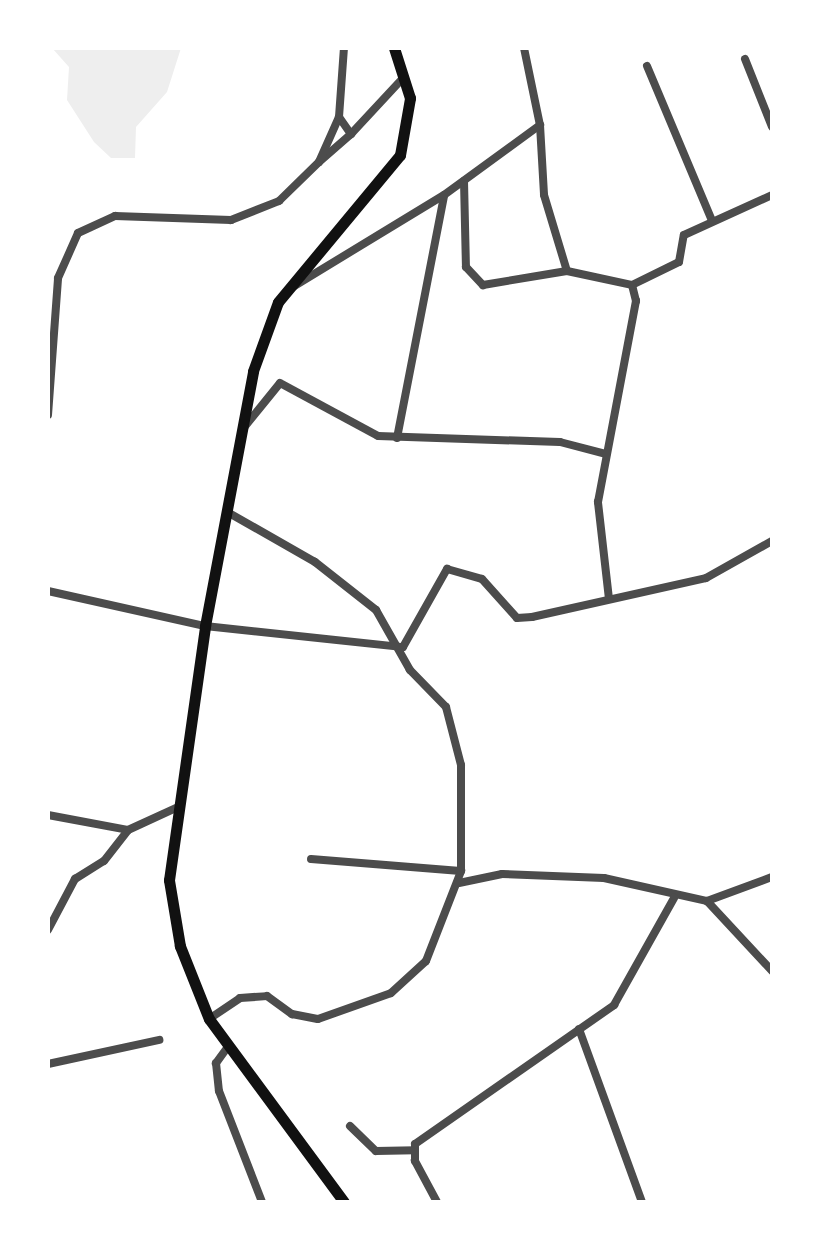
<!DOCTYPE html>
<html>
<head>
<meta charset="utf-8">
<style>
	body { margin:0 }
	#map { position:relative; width:820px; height:1250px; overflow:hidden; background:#fff; font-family:"PT Sans",sans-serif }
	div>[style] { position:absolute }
	.green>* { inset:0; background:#eee }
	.minor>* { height:8px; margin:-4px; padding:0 4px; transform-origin:4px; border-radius:4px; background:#4c4c4c }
	.secondary>* { height:11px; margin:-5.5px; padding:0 5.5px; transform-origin:5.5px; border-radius:5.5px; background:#111 }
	span { translate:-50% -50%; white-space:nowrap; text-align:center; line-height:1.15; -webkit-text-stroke:6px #fff; paint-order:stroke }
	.frame { position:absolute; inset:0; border:50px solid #fff; pointer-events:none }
</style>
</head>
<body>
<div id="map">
	<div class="green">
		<i style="clip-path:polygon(52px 48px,181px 48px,167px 92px,136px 127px,135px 158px,111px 158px,94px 142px,67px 100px,69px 67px)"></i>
	</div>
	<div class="minor">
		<i style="left:524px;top:48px;width:79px;rotate:78.3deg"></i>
		<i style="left:540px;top:125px;width:70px;rotate:86.7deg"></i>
		<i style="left:544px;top:195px;width:79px;rotate:73.2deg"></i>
		<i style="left:745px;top:59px;width:73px;rotate:68.3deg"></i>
		<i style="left:647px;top:66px;width:168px;rotate:67.2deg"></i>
		<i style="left:339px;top:117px;width:21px;rotate:55deg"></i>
		<i style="left:351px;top:134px;width:78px;rotate:-47.1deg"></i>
		<i style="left:319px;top:162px;width:43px;rotate:-41.2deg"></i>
		<i style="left:464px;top:181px;width:86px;rotate:88.7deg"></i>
		<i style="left:466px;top:267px;width:25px;rotate:47deg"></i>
		<i style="left:483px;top:285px;width:85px;rotate:-9.5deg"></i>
		<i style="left:567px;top:271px;width:66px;rotate:12.2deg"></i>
		<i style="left:632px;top:285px;width:52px;rotate:-26.1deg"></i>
		<i style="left:679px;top:262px;width:27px;rotate:-80deg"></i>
		<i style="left:684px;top:235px;width:97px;rotate:-24.4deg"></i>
		<i style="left:291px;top:288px;width:179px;rotate:-31.3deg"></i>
		<i style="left:444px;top:195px;width:119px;rotate:-36.1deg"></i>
		<i style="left:48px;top:415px;width:137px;rotate:-85.8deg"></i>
		<i style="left:58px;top:278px;width:49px;rotate:-66deg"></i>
		<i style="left:78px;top:233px;width:41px;rotate:-24.7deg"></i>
		<i style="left:115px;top:216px;width:116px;rotate:2deg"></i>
		<i style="left:231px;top:220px;width:52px;rotate:-21.6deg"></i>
		<i style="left:279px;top:201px;width:56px;rotate:-44.3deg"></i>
		<i style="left:319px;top:162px;width:49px;rotate:-66deg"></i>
		<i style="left:339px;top:117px;width:69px;rotate:-85.9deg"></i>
		<i style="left:242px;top:430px;width:60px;rotate:-51deg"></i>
		<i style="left:280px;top:383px;width:111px;rotate:28.4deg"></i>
		<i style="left:378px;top:436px;width:182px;rotate:1.9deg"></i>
		<i style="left:560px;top:442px;width:48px;rotate:14.6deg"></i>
		<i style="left:397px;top:438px;width:247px;rotate:-79deg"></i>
		<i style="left:48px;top:591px;width:161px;rotate:12.6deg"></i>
		<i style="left:205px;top:626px;width:199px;rotate:6.1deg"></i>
		<i style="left:609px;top:599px;width:98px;rotate:-96.5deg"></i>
		<i style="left:598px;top:502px;width:205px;rotate:-79.3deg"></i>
		<i style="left:636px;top:301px;width:16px;rotate:-104deg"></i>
		<i style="left:403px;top:647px;width:90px;rotate:-60.6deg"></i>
		<i style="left:447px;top:569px;width:36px;rotate:16deg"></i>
		<i style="left:482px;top:579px;width:52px;rotate:48.1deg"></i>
		<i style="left:517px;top:618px;width:15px;rotate:-4deg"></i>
		<i style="left:532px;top:617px;width:178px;rotate:-12.6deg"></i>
		<i style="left:706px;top:578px;width:76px;rotate:-29.3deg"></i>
		<i style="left:48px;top:815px;width:81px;rotate:10.6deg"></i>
		<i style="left:311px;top:859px;width:150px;rotate:4.6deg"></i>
		<i style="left:459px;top:883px;width:44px;rotate:-11.8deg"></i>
		<i style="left:502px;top:874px;width:102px;rotate:2.2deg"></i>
		<i style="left:604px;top:878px;width:106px;rotate:12.6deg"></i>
		<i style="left:707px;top:901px;width:96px;rotate:47.1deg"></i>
		<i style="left:707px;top:901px;width:69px;rotate:-20.3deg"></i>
		<i style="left:48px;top:930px;width:58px;rotate:-62.1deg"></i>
		<i style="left:75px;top:879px;width:34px;rotate:-32deg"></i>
		<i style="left:104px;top:861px;width:39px;rotate:-52deg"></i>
		<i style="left:128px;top:830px;width:53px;rotate:-24.6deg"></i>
		<i style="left:209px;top:1019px;width:37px;rotate:-34deg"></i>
		<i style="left:240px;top:998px;width:27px;rotate:-4deg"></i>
		<i style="left:267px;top:996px;width:31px;rotate:36deg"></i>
		<i style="left:292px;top:1014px;width:26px;rotate:11deg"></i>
		<i style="left:318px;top:1019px;width:77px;rotate:-19.6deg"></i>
		<i style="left:391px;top:993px;width:47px;rotate:-42.4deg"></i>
		<i style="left:426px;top:961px;width:97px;rotate:-68.7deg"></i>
		<i style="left:461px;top:871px;width:106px;rotate:-90deg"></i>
		<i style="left:461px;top:765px;width:60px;rotate:-104.5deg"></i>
		<i style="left:446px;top:707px;width:52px;rotate:-134.2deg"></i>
		<i style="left:410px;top:670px;width:69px;rotate:-119.5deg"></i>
		<i style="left:376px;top:610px;width:78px;rotate:-141.8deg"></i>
		<i style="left:315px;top:562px;width:99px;rotate:-150.3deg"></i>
		<i style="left:579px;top:1029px;width:184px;rotate:70deg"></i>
		<i style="left:227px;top:1048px;width:19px;rotate:126deg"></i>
		<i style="left:216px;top:1063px;width:28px;rotate:84deg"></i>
		<i style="left:219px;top:1091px;width:119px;rotate:68.8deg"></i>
		<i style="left:48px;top:1064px;width:114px;rotate:-12.2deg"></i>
		<i style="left:350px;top:1126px;width:36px;rotate:44deg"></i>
		<i style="left:376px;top:1151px;width:39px;rotate:-1deg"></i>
		<i style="left:437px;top:1202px;width:47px;rotate:-118.2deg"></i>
		<i style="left:415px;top:1161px;width:17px;rotate:-90deg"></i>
		<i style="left:415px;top:1144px;width:243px;rotate:-34.9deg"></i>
		<i style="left:614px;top:1005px;width:123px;rotate:-60.7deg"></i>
	</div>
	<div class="secondary">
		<i style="left:344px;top:1202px;width:227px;rotate:-126.4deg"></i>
		<i style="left:209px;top:1019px;width:79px;rotate:-111.7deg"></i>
		<i style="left:180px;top:946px;width:67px;rotate:-99.5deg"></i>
		<i style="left:169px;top:880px;width:257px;rotate:-81.9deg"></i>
		<i style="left:205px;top:626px;width:259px;rotate:-79.3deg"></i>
		<i style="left:253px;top:371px;width:73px;rotate:-70.1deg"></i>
		<i style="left:278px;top:302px;width:191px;rotate:-50.3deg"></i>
		<i style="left:400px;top:155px;width:58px;rotate:-80deg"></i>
		<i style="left:410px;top:98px;width:52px;rotate:-107.7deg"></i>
	</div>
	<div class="frame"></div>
</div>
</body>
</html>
